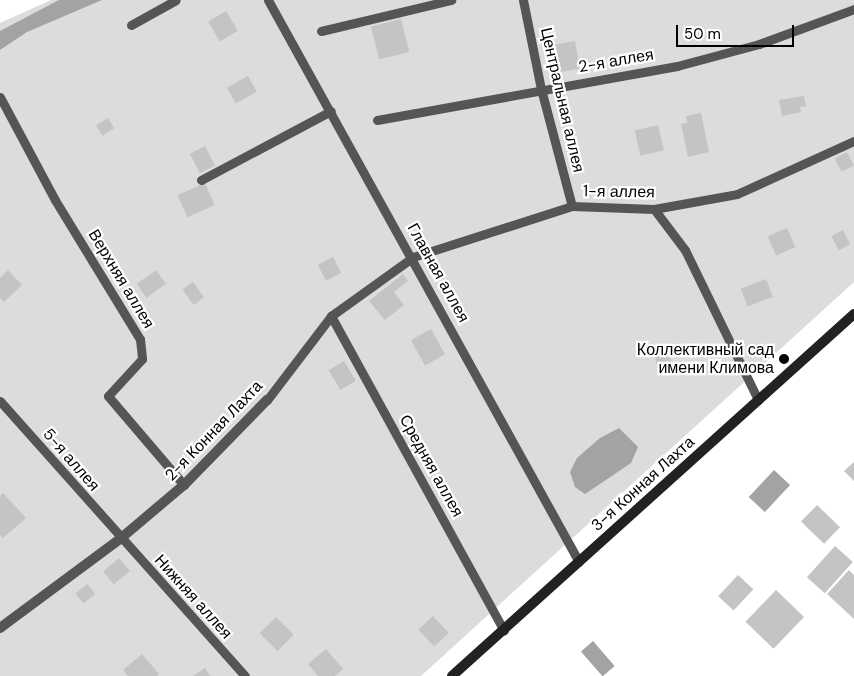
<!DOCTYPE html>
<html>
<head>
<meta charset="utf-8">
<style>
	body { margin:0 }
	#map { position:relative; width:854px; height:676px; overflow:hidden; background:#fff; font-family:"DM Sans",sans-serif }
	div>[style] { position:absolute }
	.green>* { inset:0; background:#dcdcdc }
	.water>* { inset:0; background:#a3a3a3; transform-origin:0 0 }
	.building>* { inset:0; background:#c4c4c4; transform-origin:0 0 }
	.service>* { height:9px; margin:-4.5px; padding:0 4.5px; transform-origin:4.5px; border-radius:4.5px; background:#555 }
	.minor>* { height:10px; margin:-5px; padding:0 5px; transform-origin:5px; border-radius:5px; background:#555 }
	.secondary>* { height:10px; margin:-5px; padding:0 5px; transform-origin:5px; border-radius:5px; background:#222 }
	.dots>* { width:14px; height:14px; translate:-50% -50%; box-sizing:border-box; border:2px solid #fff; border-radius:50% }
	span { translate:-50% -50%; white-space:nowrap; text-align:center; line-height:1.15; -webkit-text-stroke:4.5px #fff; paint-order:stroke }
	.street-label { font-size:16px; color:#000 }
	.poi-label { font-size:16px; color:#000 }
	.right { translate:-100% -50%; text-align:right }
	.scale { position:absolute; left:676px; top:25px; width:118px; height:22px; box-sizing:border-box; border:2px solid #000; border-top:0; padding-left:6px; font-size:15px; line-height:18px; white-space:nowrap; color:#000; -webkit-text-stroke:4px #fff; paint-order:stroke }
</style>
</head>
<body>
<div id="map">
	<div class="green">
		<i style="clip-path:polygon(51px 0,854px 0,854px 282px,421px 676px,0 676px,0 23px)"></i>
	</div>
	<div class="water">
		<i style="clip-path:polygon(59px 0,102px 0,27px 32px,0 50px,0 31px)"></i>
		<i style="clip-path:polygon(619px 428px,638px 447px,631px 463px,585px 494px,575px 487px,570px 472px,577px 458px,600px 438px)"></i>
		<i style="left:774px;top:470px;width:22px;height:37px;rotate:43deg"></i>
		<i style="left:593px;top:641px;width:33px;height:16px;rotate:49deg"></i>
	</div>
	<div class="building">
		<i style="left:226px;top:11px;width:23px;height:21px;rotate:59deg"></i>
		<i style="left:401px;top:19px;width:34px;height:31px;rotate:76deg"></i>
		<i style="left:575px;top:41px;width:28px;height:27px;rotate:80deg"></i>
		<i style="left:248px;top:76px;width:18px;height:24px;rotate:61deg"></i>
		<i style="clip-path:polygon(804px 96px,806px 106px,800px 107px,801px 112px,782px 116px,779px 100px)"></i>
		<i style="clip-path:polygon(701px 113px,709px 152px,688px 157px,681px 124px,687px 123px,686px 116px)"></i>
		<i style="left:108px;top:118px;width:12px;height:14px;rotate:59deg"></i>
		<i style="left:658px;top:125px;width:26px;height:24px;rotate:77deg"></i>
		<i style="left:205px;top:146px;width:22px;height:17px;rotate:63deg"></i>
		<i style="left:847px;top:152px;width:15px;height:14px;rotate:62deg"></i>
		<i style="left:205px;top:183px;width:24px;height:30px;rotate:66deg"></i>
		<i style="left:787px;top:228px;width:21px;height:21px;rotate:67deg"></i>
		<i style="left:843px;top:230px;width:16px;height:13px;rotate:63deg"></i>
		<i style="left:333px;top:257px;width:18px;height:17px;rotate:63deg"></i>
		<i style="clip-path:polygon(8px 270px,22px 285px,4px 302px,0 298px,0 278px)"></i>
		<i style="left:156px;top:270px;width:17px;height:24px;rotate:54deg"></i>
		<i style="clip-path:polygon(403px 274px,408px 281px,394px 292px,404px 305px,385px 320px,369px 301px)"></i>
		<i style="left:766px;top:279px;width:19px;height:27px;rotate:69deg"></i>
		<i style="left:193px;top:282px;width:19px;height:13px;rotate:54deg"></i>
		<i style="left:431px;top:329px;width:29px;height:23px;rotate:61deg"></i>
		<i style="left:667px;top:345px;width:20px;height:15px;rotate:75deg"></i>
		<i style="left:344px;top:361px;width:23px;height:18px;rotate:59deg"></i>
		<i style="clip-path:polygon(854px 462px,854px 481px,844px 471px)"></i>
		<i style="clip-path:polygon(3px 493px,26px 518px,3px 538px,0 535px,0 496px)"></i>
		<i style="left:817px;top:505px;width:32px;height:23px;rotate:44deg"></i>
		<i style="left:835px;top:546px;width:24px;height:42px;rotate:42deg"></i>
		<i style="left:119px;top:558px;width:17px;height:21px;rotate:50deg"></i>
		<i style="clip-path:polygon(849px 570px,854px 575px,854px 619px,827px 594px)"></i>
		<i style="left:738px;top:575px;width:21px;height:29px;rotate:43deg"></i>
		<i style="left:87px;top:584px;width:13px;height:15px;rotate:51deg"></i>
		<i style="left:776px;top:590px;width:39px;height:44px;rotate:44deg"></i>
		<i style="left:433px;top:616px;width:23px;height:20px;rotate:47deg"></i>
		<i style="left:276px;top:617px;width:25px;height:23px;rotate:45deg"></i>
		<i style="clip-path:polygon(326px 649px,343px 669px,335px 676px,318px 676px,308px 664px)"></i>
		<i style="clip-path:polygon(142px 654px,159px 674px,157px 676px,128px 676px,123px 670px)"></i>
		<i style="clip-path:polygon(205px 668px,210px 676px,193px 676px)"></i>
	</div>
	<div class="service">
		<i style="left:268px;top:0;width:642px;rotate:61.04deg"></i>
		<i style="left:523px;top:0;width:91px;rotate:78.6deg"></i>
		<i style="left:541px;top:89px;width:121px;rotate:75.2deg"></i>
		<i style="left:131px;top:25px;width:51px;rotate:-29.1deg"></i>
		<i style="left:321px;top:31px;width:134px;rotate:-13.4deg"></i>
		<i style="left:0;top:97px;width:117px;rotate:61.9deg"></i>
		<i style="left:55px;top:200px;width:163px;rotate:58.6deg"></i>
		<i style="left:140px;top:339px;width:20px;rotate:84deg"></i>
		<i style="left:142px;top:359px;width:50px;rotate:132.6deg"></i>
		<i style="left:108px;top:396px;width:117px;rotate:49.5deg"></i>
		<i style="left:377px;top:120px;width:305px;rotate:-10.2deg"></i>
		<i style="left:677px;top:66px;width:85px;rotate:-15deg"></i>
		<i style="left:759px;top:44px;width:101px;rotate:-20.2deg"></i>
		<i style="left:201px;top:180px;width:147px;rotate:-28deg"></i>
		<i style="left:654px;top:209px;width:51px;rotate:52.9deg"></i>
		<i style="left:685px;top:250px;width:167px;rotate:64deg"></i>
		<i style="left:331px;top:316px;width:359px;rotate:61.2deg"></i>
		<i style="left:267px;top:400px;width:106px;rotate:-52.7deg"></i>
		<i style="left:331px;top:316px;width:101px;rotate:-35.7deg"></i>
		<i style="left:413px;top:257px;width:167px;rotate:-17.8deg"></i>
		<i style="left:572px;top:206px;width:82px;rotate:2.1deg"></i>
		<i style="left:654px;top:209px;width:84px;rotate:-10.2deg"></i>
		<i style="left:737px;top:194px;width:128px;rotate:-24.4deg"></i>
		<i style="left:0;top:401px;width:368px;rotate:48.3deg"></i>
	</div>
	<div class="minor">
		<i style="left:0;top:628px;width:149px;rotate:-36.6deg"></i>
		<i style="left:120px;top:539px;width:84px;rotate:-40.2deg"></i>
		<i style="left:184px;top:485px;width:119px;rotate:-45.7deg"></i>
	</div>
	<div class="secondary">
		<i style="left:452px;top:676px;width:541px;rotate:-42deg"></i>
	</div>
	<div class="dots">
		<i style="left:784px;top:359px;background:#000"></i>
	</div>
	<div class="street-label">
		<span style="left:616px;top:61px;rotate:-10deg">2-я аллея</span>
		<span style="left:562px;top:100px;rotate:77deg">Центральная аллея</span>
		<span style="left:619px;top:192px;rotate:1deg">1-я аллея</span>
		<span style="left:438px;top:273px;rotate:61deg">Главная аллея</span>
		<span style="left:121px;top:279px;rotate:59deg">Верхняя аллея</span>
		<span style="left:214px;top:431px;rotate:-46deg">2-я Конная Лахта</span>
		<span style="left:71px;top:460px;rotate:49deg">5-я аллея</span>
		<span style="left:431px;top:466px;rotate:61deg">Средняя аллея</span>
		<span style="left:643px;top:484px;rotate:-42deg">3-я Конная Лахта</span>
		<span style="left:193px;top:597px;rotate:48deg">Нижняя аллея</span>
	</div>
	<div class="poi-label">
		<span class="right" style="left:774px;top:359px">Коллективный сад<br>имени Климова</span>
	</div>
	<div class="scale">50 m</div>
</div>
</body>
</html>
